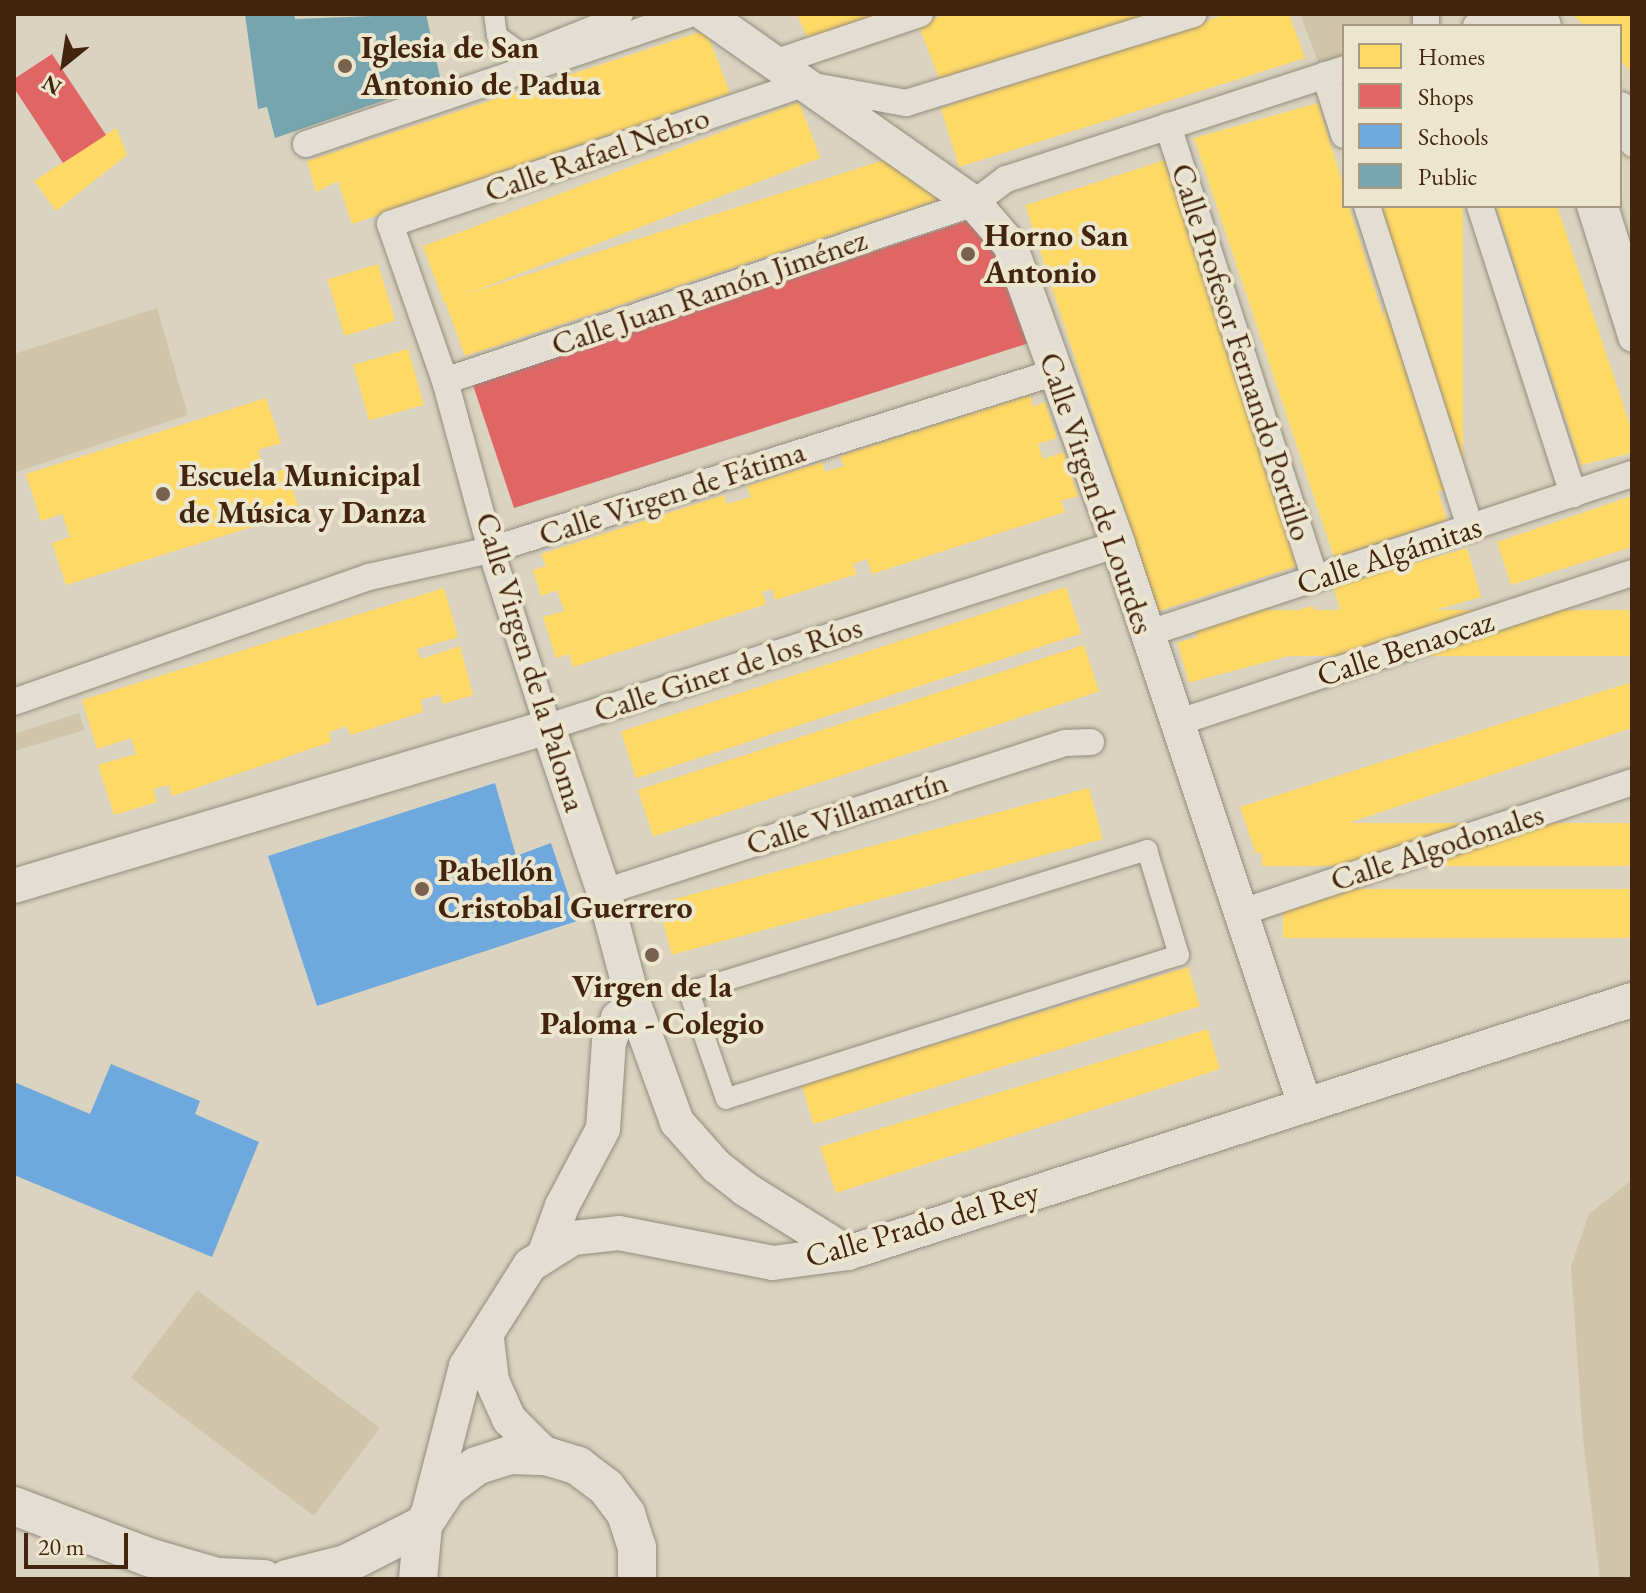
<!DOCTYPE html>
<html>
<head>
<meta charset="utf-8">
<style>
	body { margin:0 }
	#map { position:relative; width:1646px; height:1593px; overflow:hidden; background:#d9d3bf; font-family:"EB Garamond",serif }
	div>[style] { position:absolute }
	.green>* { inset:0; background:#d0c5aa; transform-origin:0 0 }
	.homes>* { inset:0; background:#ffd966; transform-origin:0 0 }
	.shops>* { inset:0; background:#e06666 }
	.schools>* { inset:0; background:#6fa8dc }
	.public>* { inset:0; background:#76a5af }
	.roads { filter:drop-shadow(0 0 2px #938c7e) drop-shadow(0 0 2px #938c7e) }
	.pedestrian>* { height:20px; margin:-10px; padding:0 10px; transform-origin:10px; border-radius:10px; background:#e2ded4 }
	.minor>* { height:26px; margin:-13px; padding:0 13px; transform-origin:13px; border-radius:13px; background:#e2ded4 }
	.tertiary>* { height:34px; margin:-17px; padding:0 17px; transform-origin:17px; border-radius:17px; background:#e2ded4 }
	.secondary>* { height:38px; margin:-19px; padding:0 19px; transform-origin:19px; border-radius:19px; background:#e2ded4 }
	.dots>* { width:22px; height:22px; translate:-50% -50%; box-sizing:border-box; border:4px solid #ede6ce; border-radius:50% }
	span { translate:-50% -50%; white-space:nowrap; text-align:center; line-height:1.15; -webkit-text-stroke:8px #ede6ce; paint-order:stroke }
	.poi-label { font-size:32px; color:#43240f; font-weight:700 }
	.left { translate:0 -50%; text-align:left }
	.street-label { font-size:32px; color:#43240f }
	.frame { position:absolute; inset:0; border:16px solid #43240f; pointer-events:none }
	.legend { position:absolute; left:1342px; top:24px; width:280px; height:184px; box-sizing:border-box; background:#ede6ce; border:2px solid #a99882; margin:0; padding:10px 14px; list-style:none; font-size:24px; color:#43240f }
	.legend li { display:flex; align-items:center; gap:16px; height:40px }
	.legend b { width:40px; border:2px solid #a99882 }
	.north { position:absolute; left:24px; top:24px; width:80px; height:80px; -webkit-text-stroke:6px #ede6ce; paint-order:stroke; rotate:210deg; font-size:22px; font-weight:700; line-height:32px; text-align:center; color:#43240f }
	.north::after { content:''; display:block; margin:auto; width:28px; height:36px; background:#43240f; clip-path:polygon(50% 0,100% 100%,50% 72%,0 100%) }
	.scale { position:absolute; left:24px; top:1533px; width:104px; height:36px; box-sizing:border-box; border:4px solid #43240f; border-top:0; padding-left:10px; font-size:24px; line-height:28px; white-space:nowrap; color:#43240f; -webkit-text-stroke:6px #ede6ce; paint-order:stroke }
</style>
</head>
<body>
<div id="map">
	<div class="green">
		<i style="clip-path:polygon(1300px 14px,1416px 14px,1417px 16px,1411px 26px,1344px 26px,1344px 56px,1319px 64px)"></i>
		<i style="clip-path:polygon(157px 308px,188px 415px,14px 473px,14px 354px)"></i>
		<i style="clip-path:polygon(79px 713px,85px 730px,14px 751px,14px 734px)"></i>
		<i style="clip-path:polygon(1632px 1180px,1632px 1579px,1600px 1579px,1583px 1439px,1571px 1266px,1589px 1214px)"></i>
		<i style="left:197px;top:1290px;width:229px;height:110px;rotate:37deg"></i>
	</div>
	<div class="homes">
		<i style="clip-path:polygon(797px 14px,886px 14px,808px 40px)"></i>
		<i style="clip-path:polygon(947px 14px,1148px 14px,1148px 15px,941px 83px,918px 24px)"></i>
		<i style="clip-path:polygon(1227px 14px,1289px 14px,1305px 58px,959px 167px,941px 108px)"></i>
		<i style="clip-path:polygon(1572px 14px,1632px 14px,1632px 72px,1620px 60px,1620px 26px,1585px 26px)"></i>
		<i style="clip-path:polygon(706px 30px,730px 93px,352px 224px,338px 181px,316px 192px,307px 161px)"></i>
		<i style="left:799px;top:102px;width:60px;height:403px;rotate:69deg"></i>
		<i style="clip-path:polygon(1318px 103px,1344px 188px,1344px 206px,1349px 206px,1447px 520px,1334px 557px,1194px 138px)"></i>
		<i style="clip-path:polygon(116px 128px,127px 155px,56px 211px,34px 181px)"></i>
		<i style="left:1168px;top:159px;width:427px;height:150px;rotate:72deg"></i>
		<i style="clip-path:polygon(884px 160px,945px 198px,465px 356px,445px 301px)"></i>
		<i style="left:1384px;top:206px;width:79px;height:285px"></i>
		<i style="clip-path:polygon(1496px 206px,1557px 206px,1632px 431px,1632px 453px,1581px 465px)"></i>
		<i style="left:378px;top:264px;width:59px;height:53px;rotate:73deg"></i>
		<i style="left:408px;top:349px;width:58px;height:57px;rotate:74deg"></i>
		<i style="clip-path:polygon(1030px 395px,1033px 407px,1045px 402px,1057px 438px,1038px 444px,1043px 459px,1064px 452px,1078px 496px,1061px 501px,1065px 512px,872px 574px,867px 559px,853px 564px,857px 574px,775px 600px,772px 589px,762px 592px,766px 604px,573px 667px,569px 654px,556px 658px,543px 617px,564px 611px,557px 590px,541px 596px,533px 570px,546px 566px,541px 554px,724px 495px,727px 504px,751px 497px,747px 486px,822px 462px,825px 472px,844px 466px,840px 456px)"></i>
		<i style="clip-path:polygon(266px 398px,281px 443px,258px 450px,266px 475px,286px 469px,300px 512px,66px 585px,52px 543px,70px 537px,62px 514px,41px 521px,26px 474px)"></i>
		<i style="clip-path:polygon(1632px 496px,1632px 547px,1511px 585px,1497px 542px)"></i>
		<i style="left:1467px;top:548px;width:51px;height:139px;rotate:74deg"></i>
		<i style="left:1066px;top:587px;width:49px;height:468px;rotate:72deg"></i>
		<i style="clip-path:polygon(444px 588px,458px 637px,417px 649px,421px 659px,460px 646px,473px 695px,443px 704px,440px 694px,421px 700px,423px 712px,351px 735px,346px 726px,329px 732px,331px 742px,172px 796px,169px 785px,153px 789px,157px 802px,114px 815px,98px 765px,136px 754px,131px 738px,97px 749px,82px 700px)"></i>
		<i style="left:1313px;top:606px;width:42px;height:140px;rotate:75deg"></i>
		<i style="left:1632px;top:610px;width:46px;height:435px;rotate:90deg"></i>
		<i style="left:1084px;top:645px;width:49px;height:469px;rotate:72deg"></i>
		<i style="clip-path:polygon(1632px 682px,1632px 728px,1256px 854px,1240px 807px)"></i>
		<i style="left:1089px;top:788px;width:53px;height:446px;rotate:75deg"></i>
		<i style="left:1632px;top:823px;width:43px;height:370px;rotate:90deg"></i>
		<i style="left:1632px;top:889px;width:49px;height:349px;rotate:90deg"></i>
		<i style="left:1188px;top:967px;width:41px;height:404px;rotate:73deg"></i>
		<i style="clip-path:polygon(1208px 1029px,1220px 1069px,836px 1193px,820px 1147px)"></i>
	</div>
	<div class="shops">
		<i style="clip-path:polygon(52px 54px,106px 135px,63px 163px,14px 88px,14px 79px)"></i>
		<i style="clip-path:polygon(972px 219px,1004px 264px,1029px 343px,514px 508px,473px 385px)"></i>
	</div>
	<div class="schools">
		<i style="clip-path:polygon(495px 783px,516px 856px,551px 843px,577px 921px,317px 1006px,268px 856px)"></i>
		<i style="clip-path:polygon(111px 1064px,200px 1101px,195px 1114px,259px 1142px,212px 1257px,14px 1175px,14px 1082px,90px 1114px)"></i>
	</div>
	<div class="public">
		<i style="clip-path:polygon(245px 14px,294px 14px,295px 19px,426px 14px,441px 81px,275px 138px,267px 107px,258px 109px)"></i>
	</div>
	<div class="roads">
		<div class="pedestrian">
			<i style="left:494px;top:14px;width:22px;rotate:82deg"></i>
			<i style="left:497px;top:36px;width:32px;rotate:35deg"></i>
			<i style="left:523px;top:54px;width:108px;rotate:-21.8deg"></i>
			<i style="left:1620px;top:133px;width:18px;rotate:49deg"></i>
			<i style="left:1608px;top:206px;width:80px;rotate:72.5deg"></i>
			<i style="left:1147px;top:850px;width:110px;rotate:73.1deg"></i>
			<i style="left:1179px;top:955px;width:475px;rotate:162.4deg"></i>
			<i style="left:726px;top:1099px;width:113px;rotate:-109.1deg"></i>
			<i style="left:689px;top:992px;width:480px;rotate:-17.2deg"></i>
		</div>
		<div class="minor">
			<i style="left:1426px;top:14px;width:12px;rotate:90deg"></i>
			<i style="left:1476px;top:26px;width:39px;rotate:-18deg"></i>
			<i style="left:774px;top:63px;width:154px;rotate:-18.6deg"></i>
			<i style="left:1325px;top:75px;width:63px;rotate:72.4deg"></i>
			<i style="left:1168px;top:126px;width:476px;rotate:72deg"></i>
			<i style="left:306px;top:144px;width:404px;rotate:-18.7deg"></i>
			<i style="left:1367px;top:206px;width:339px;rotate:72.2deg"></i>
			<i style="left:1480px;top:206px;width:303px;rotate:72.1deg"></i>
			<i style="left:1590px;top:206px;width:139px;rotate:72.5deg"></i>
			<i style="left:445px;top:381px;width:558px;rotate:-18.6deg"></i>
			<i style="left:974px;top:203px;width:40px;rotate:-37deg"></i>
			<i style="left:1006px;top:179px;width:355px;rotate:-18deg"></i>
			<i style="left:1118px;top:544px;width:599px;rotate:162.2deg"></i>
			<i style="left:548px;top:727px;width:186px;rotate:-107.9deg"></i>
			<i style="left:491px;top:550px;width:175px;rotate:-105.2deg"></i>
			<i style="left:445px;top:381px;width:166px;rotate:-109.3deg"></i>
			<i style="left:390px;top:224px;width:436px;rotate:-18.7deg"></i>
			<i style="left:803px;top:84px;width:105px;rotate:10.5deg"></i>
			<i style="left:906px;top:103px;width:301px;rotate:-17.2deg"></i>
			<i style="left:1146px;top:634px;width:512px;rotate:-18.22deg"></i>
			<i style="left:14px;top:702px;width:376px;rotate:-19.4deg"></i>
			<i style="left:369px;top:577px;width:125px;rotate:-12.5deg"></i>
			<i style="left:491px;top:550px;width:592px;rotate:-17.49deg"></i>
			<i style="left:1179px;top:722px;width:477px;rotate:-18.2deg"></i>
			<i style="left:604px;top:892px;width:484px;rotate:-17.9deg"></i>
			<i style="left:1065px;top:743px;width:26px;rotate:-2deg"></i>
			<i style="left:1242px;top:912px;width:411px;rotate:-18.4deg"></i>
		</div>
		<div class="tertiary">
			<i style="left:705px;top:14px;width:329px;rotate:35.1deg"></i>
			<i style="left:974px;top:203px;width:55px;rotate:49.4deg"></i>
			<i style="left:1010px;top:245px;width:318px;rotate:70.1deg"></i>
			<i style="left:1118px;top:544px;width:591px;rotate:71.57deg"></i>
			<i style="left:1533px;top:14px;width:16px;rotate:47deg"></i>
			<i style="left:1620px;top:109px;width:18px;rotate:47deg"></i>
			<i style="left:14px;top:886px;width:557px;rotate:-16.58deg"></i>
			<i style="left:548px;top:727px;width:174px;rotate:71.3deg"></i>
			<i style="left:604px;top:892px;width:116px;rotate:75deg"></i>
			<i style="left:634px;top:1004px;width:126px;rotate:70deg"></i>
			<i style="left:677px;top:1122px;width:59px;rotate:48.4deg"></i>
			<i style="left:716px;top:1166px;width:37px;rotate:38deg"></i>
			<i style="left:745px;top:1189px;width:121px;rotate:31.9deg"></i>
			<i style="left:546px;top:1250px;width:47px;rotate:-70deg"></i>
			<i style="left:562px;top:1206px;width:87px;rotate:-62deg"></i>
			<i style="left:603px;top:1129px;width:87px;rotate:-86.1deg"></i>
			<i style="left:609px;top:1042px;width:26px;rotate:-69deg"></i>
			<i style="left:618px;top:1018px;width:21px;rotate:-41deg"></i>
			<i style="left:487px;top:1339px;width:42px;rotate:83.2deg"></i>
			<i style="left:492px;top:1381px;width:42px;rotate:65.9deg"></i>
			<i style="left:509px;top:1419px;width:52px;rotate:45deg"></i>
			<i style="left:427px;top:1517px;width:156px;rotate:-75.5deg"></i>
			<i style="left:466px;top:1366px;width:120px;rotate:-57.6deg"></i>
			<i style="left:530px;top:1265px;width:51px;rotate:-32.1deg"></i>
			<i style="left:573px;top:1238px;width:46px;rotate:-6.2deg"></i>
			<i style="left:619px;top:1233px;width:157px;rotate:11deg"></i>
			<i style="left:773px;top:1263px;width:76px;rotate:-7.6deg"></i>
			<i style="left:848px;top:1253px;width:824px;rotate:-17.89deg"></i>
		</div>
		<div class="secondary">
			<i style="left:14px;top:1506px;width:143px;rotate:20.8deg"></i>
			<i style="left:148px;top:1557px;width:72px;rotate:16.2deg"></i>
			<i style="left:217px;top:1577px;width:47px;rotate:2.4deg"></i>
			<i style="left:287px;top:1579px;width:61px;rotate:-14.3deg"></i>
			<i style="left:346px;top:1564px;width:86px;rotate:-26.9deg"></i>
			<i style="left:418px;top:1579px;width:54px;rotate:-84.7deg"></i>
			<i style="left:423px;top:1525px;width:44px;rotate:-57deg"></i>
			<i style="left:447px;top:1488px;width:36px;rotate:-37deg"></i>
			<i style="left:476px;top:1466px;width:36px;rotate:-18deg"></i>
			<i style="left:510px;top:1455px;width:36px;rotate:2deg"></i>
			<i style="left:546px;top:1456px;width:34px;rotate:17deg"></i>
			<i style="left:578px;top:1466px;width:35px;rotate:37deg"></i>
			<i style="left:606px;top:1487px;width:34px;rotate:53deg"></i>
			<i style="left:626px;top:1514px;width:35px;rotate:72deg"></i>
			<i style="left:637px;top:1547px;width:32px;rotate:90deg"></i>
		</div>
	</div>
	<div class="dots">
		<i style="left:345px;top:66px;background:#78614d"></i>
		<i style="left:968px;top:254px;background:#78614d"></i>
		<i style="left:163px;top:494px;background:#78614d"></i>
		<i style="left:422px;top:889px;background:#78614d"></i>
		<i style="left:652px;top:955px;background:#78614d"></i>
	</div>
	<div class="poi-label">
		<span class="left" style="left:361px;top:66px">Iglesia de San<br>Antonio de Padua</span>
		<span class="left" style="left:984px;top:254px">Horno San<br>Antonio</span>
		<span class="left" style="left:179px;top:494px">Escuela Municipal<br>de Música y Danza</span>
		<span class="left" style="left:438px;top:889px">Pabellón<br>Cristobal Guerrero</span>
		<span style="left:652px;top:1005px">Virgen de la<br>Paloma - Colegio</span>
	</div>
	<div class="street-label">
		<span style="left:597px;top:154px;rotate:-19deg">Calle Rafael Nebro</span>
		<span style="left:709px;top:292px;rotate:-19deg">Calle Juan Ramón Jiménez</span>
		<span style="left:1242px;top:352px;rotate:72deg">Calle Profesor Fernando Portillo</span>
		<span style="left:672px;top:493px;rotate:-18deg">Calle Virgen de Fátima</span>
		<span style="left:1097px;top:493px;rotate:71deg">Calle Virgen de Lourdes</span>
		<span style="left:1389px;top:555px;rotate:-18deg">Calle Algámitas</span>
		<span style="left:1405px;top:648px;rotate:-18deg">Calle Benaocaz</span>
		<span style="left:531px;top:662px;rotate:73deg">Calle Virgen de la Paloma</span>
		<span style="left:728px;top:669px;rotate:-18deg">Calle Giner de los Ríos</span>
		<span style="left:847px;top:813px;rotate:-18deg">Calle Villamartín</span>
		<span style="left:1437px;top:847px;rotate:-18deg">Calle Algodonales</span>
		<span style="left:922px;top:1224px;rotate:-16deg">Calle Prado del Rey</span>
	</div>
	<div class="frame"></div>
	<ul class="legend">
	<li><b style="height:22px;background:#ffd966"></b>Homes</li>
	<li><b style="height:22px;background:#e06666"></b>Shops</li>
	<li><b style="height:22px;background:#6fa8dc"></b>Schools</li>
	<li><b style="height:22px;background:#76a5af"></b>Public</li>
	</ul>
	<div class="north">N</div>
	<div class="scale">20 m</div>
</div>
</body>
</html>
